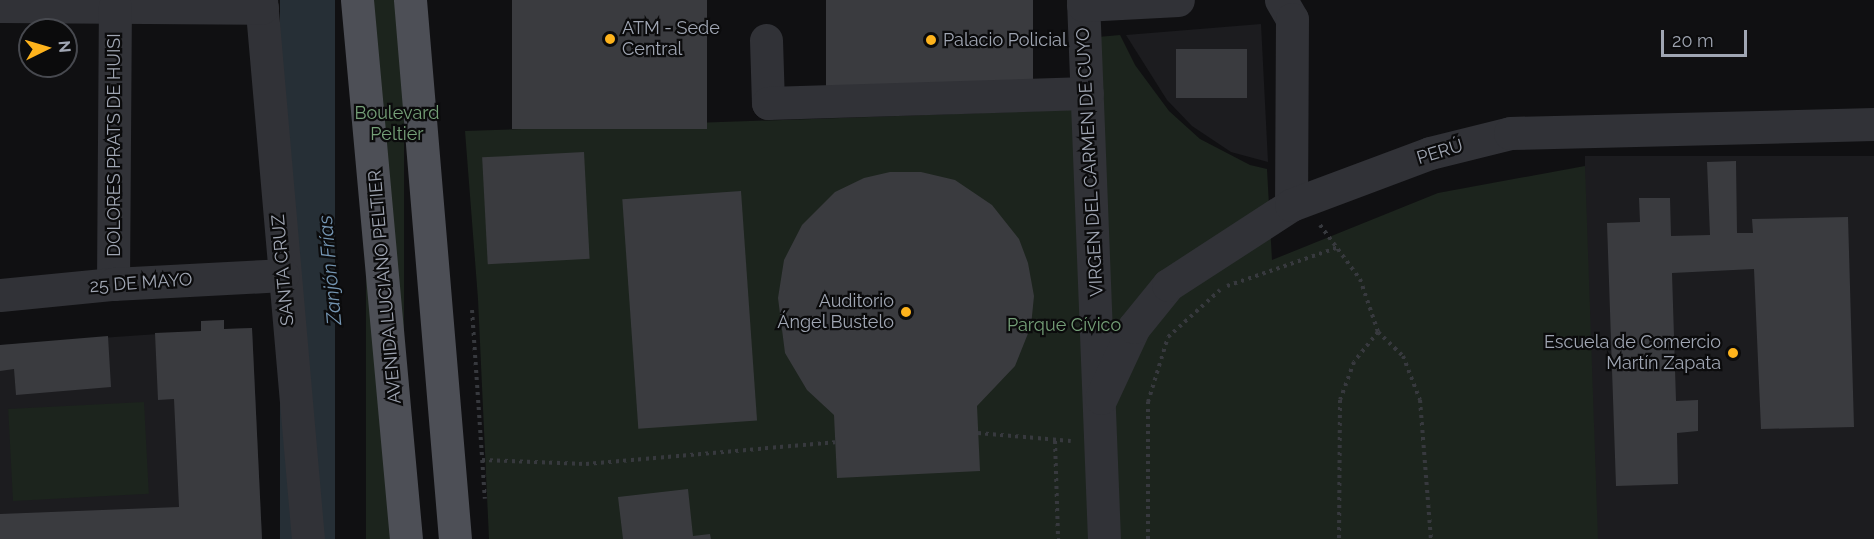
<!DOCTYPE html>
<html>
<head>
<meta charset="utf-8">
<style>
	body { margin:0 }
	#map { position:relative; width:1874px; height:539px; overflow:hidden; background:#101012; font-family:Raleway,sans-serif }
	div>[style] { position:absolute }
	.built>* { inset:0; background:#1c1c1f; transform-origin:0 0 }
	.green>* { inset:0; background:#1c241d; transform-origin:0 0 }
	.water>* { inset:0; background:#262f36; transform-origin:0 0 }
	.building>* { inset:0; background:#3a3b3f; transform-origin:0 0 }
	.path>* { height:4px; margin-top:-2px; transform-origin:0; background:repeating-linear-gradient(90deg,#37393e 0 3px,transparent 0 7.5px) }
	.minor>* { height:33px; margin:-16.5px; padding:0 16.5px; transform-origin:16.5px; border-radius:16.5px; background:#313237 }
	.major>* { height:33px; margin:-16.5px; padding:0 16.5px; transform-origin:16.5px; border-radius:16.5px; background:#4d4f56 }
	.dots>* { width:16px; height:16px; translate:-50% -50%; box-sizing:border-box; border:3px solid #0b0b0c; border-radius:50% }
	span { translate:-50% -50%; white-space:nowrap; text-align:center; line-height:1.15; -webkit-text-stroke:4.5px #0b0b0c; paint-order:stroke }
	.poi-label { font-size:18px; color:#a0a6b3 }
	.left { translate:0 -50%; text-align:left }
	.right { translate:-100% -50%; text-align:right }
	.park-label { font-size:18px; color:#75a078 }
	.street-label { font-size:18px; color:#a0a6b3 }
	.water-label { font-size:20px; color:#7495b2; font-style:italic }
	.north { position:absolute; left:18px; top:18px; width:60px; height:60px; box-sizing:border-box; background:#0b0b0c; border:2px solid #47494f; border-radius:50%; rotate:85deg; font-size:16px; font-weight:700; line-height:24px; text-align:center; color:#a0a6b3 }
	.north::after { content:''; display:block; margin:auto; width:21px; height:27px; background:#feb31c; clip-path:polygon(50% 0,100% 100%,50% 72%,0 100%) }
	.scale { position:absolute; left:1661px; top:30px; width:86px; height:27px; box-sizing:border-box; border:3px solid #a0a6b3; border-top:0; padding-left:8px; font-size:18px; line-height:21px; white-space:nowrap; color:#a0a6b3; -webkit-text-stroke:4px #0b0b0c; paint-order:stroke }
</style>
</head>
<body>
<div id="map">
	<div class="built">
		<i style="clip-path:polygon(1261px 24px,1268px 162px,1231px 152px,1192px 126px,1167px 100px,1126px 35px)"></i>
		<i style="left:1874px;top:156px;width:383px;height:289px;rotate:90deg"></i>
		<i style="clip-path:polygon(224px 320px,224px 329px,252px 328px,262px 539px,0 539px,0 345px,201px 331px,201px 321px)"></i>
	</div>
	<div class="green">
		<i style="left:366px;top:0;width:38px;height:541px"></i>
		<i style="clip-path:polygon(1120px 35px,1135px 65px,1169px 111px,1200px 139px,1250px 165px,1267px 169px,1272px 260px,1438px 193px,1585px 166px,1598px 539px,489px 539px,478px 299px,465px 131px,1097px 109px,1098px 37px)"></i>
		<i style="left:144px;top:402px;width:92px;height:136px;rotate:87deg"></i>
	</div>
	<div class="water">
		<i style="left:280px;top:0;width:55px;height:541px"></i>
	</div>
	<div class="building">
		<i style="left:512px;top:0;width:195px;height:129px"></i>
		<i style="left:826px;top:0;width:207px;height:87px"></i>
		<i style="left:1176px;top:49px;width:71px;height:49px"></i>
		<i style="left:584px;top:152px;width:107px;height:102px;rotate:87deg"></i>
		<i style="clip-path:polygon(1736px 161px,1737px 233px,1753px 233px,1752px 219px,1848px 217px,1854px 427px,1761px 429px,1754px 269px,1672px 273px,1676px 401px,1698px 400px,1698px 431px,1677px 433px,1678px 484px,1616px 486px,1607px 223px,1640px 222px,1639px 198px,1670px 198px,1671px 236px,1710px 235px,1707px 162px)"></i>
		<i style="clip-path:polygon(890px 172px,921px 172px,955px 180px,992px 205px,1019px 239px,1028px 263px,1034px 296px,1031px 326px,1015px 366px,977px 406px,980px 471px,837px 478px,834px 415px,807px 390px,785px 353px,778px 298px,784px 260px,802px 225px,835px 192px,864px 178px)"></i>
		<i style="left:741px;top:191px;width:230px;height:119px;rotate:86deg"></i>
		<i style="clip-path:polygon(224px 320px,224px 329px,252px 328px,262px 539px,0 539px,0 514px,179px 507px,174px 399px,158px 400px,155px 333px,201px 331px,201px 321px)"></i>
		<i style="clip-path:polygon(108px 336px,111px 387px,16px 395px,14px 369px,0 371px,0 345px)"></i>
		<i style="clip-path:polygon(688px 489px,693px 536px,710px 534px,711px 539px,623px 539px,618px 497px)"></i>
	</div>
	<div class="path">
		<i style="left:1320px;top:225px;width:67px;rotate:53.5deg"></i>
		<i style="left:1360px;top:279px;width:56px;rotate:71.2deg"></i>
		<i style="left:1378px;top:332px;width:38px;rotate:129deg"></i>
		<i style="left:1354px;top:362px;width:40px;rotate:110.2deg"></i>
		<i style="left:1340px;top:400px;width:139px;rotate:90.4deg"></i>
		<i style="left:1227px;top:286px;width:119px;rotate:-19.2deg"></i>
		<i style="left:472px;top:310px;width:189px;rotate:86.1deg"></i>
		<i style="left:1378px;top:332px;width:35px;rotate:44deg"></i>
		<i style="left:1403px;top:356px;width:47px;rotate:68.9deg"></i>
		<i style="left:1420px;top:400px;width:139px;rotate:85.5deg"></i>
		<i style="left:978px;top:433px;width:93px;rotate:4.9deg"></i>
		<i style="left:1055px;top:441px;width:98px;rotate:88.2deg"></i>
		<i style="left:482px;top:460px;width:104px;rotate:2.2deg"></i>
		<i style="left:586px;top:464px;width:250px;rotate:-5deg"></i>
		<i style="left:1148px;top:539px;width:137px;rotate:-90deg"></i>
		<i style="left:1148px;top:402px;width:68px;rotate:-72.9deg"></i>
		<i style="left:1168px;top:337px;width:70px;rotate:-42.1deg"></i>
	</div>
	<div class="minor">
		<i style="left:261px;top:0;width:541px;rotate:85.02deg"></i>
		<i style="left:1083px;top:0;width:539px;rotate:87.77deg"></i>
		<i style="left:1281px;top:0;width:22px;rotate:60deg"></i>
		<i style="left:1292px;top:19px;width:186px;rotate:90.3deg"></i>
		<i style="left:1083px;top:5px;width:95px;rotate:-3deg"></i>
		<i style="left:0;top:6px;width:262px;rotate:0.4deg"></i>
		<i style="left:766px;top:40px;width:63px;rotate:88.2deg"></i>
		<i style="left:768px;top:103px;width:319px;rotate:-1.8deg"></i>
		<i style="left:113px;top:284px;width:278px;rotate:-89.6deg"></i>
		<i style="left:0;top:295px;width:114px;rotate:-5.6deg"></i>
		<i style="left:113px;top:284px;width:170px;rotate:-3deg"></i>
		<i style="left:1101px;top:398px;width:78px;rotate:-65.1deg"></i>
		<i style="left:1134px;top:327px;width:54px;rotate:-51deg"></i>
		<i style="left:1168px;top:285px;width:147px;rotate:-33deg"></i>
		<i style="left:1291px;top:205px;width:148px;rotate:-20.5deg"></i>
		<i style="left:1430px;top:153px;width:82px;rotate:-14deg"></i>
		<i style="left:1510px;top:133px;width:364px;rotate:-1.4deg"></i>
	</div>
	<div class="major">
		<i style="left:357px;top:0;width:541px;rotate:84.81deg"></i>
		<i style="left:410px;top:0;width:541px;rotate:85.23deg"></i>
	</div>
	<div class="dots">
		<i style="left:610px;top:39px;background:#feb31c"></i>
		<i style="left:931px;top:40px;background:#feb31c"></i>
		<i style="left:906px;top:312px;background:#feb31c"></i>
		<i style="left:1733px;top:353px;background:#feb31c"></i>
	</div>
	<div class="poi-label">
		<span class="left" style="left:622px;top:39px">ATM - Sede<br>Central</span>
		<span class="left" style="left:943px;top:40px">Palacio Policial</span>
		<span class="right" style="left:894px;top:312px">Auditorio<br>Ángel Bustelo</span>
		<span class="right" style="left:1721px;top:353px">Escuela de Comercio<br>Martín Zapata</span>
	</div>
	<div class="park-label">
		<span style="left:397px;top:124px">Boulevard<br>Peltier</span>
		<span style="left:1064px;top:325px">Parque Cívico</span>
	</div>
	<div class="street-label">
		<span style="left:114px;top:145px;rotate:-90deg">DOLORES PRATS DE HUISI</span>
		<span style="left:1440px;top:152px;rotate:-17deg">PERÚ</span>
		<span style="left:1090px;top:162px;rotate:-93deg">VIRGEN DEL CARMEN DE CUYO</span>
		<span style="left:283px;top:270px;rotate:-95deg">SANTA CRUZ</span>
		<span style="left:141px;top:283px;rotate:-4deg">25 DE MAYO</span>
		<span style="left:385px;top:287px;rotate:-95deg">AVENIDA LUCIANO PELTIER</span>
	</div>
	<div class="water-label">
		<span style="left:330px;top:270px;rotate:-95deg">Zanjón Frías</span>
	</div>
	<div class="north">N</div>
	<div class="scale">20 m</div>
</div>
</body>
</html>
